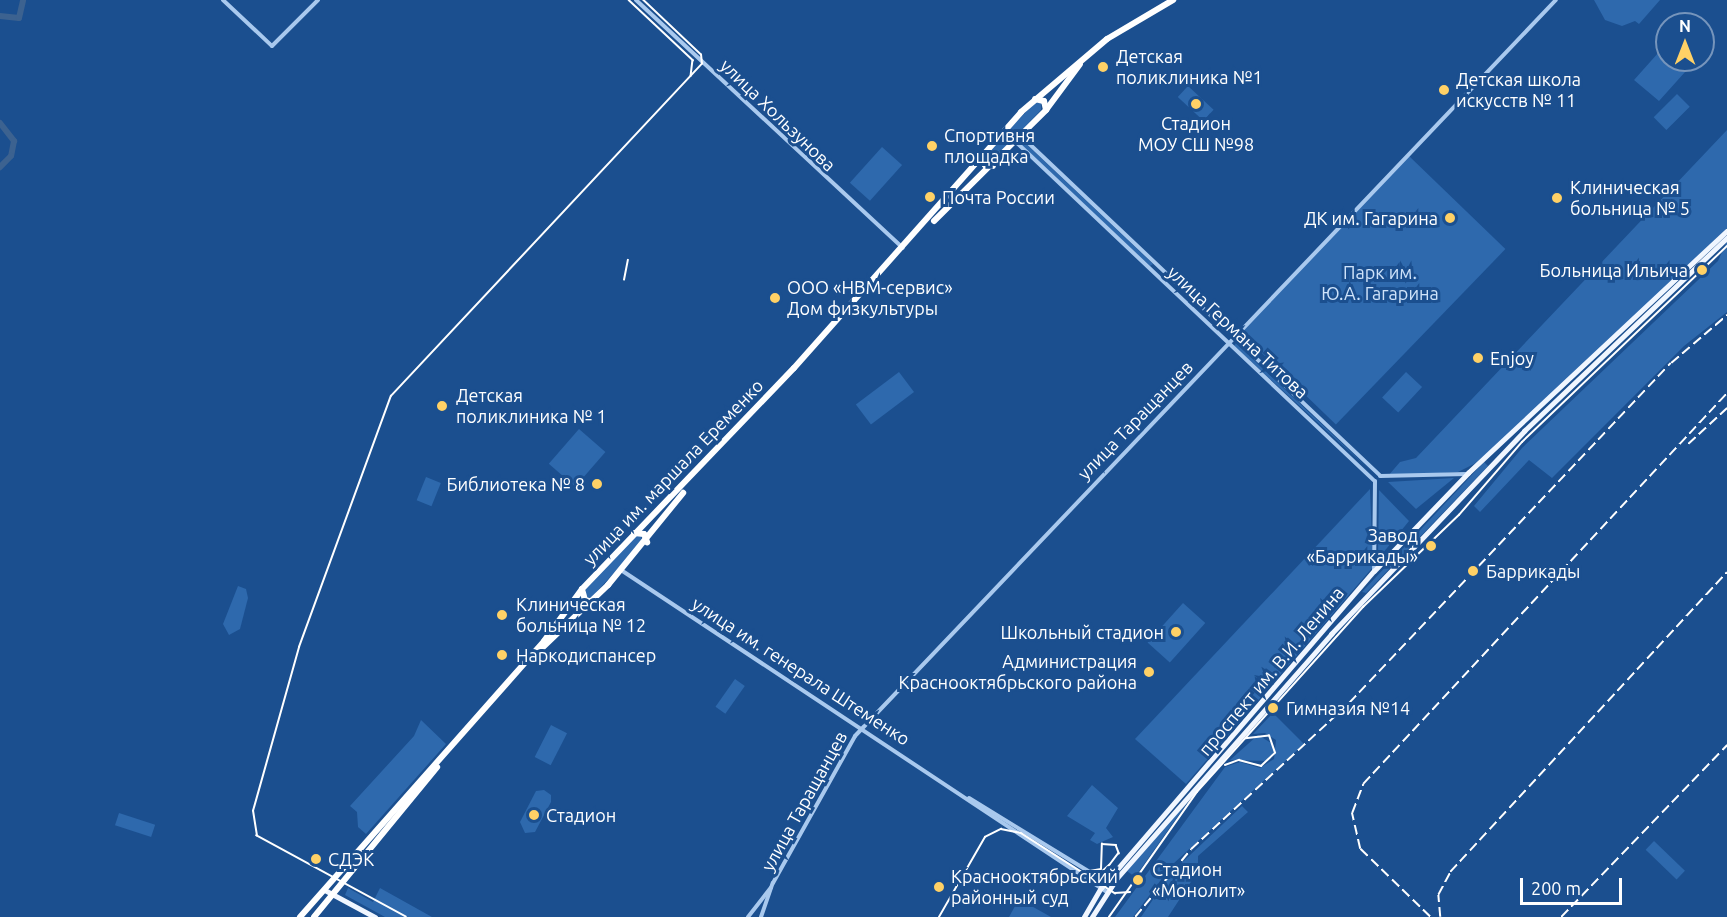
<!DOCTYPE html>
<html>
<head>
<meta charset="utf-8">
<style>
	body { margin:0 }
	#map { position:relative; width:1727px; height:917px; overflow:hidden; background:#1b4f8f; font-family:Ubuntu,sans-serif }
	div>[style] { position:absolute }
	.green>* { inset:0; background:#2e69ad; transform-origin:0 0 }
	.river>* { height:6px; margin:-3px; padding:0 3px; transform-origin:3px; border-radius:3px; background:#3c6290 }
	.minor>* { height:4px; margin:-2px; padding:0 2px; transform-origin:2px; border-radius:2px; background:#a9c9ee }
	.major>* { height:4.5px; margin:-2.25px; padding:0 2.25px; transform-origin:2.25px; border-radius:2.25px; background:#f0f6ff }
	.highway>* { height:6px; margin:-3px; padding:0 3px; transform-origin:3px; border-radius:3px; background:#fff }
	.tram>* { height:1.5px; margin:-0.75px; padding:0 0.75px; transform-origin:0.75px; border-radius:0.75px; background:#fff }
	.rail>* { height:1.5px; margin-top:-0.75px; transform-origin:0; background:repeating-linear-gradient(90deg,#fff 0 10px,transparent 0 14.5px) }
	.dots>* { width:16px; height:16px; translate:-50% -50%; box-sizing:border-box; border:3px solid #1b4f8f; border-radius:50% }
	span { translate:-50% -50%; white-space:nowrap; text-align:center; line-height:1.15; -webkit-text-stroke:6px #1b4f8f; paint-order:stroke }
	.poi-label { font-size:18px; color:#fff }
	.left { translate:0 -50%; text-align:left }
	.right { translate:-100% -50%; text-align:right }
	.street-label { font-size:18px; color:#fff }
	.park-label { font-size:18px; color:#cfe3fa }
	.north { position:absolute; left:1655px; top:12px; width:60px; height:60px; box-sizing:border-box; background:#1b4f8f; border:2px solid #7695bc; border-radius:50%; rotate:0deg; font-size:16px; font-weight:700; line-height:24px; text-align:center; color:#fff }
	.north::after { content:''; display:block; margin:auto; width:21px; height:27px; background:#ffd166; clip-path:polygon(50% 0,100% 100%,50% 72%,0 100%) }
	.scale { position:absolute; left:1520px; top:878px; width:102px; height:27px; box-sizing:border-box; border:3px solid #fff; border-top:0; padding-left:8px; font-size:18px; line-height:21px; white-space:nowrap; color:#fff; -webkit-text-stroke:4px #1b4f8f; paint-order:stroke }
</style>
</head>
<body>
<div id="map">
	<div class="green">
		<i style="clip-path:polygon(1594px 0,1660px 0,1639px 24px,1635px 21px,1622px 26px,1605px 20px)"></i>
		<i style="clip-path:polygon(1667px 43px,1667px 60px,1694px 62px,1659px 101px,1634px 80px)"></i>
		<i style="left:1188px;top:86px;width:35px;height:15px;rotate:43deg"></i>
		<i style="left:1677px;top:94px;width:18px;height:33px;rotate:45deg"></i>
		<i style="clip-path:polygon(1035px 102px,1041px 103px,1041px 110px,988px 165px,984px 157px)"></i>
		<i style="clip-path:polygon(1727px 130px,1727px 228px,1519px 428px,1474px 464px,1458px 472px,1388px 476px,1400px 462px,1416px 458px)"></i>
		<i style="clip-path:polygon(1022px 140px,1153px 264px,1150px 266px,1019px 143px)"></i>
		<i style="left:882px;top:147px;width:27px;height:48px;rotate:42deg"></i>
		<i style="left:1409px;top:156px;width:134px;height:244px;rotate:44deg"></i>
		<i style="clip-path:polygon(1727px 241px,1727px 312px,1684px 346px,1552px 478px,1529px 460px,1480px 512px,1474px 506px,1522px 448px,1718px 261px)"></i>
		<i style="clip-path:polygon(1236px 343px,1373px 473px,1234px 346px)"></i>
		<i style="left:899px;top:372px;width:25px;height:54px;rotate:53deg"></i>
		<i style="left:1406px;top:372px;width:22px;height:35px;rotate:43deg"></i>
		<i style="left:579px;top:429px;width:35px;height:46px;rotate:41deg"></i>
		<i style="clip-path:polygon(1484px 462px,1488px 466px,1366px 593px,1362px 592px)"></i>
		<i style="left:426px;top:477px;width:16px;height:25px;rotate:22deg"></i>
		<i style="clip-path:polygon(1454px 478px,1416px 509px,1388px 482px)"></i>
		<i style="clip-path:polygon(1370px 489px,1373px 567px,1186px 784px,1135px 739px)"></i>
		<i style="clip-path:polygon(1379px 490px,1409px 521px,1378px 559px)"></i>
		<i style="clip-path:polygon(634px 535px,641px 535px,642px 542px,591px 598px,586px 597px,586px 588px)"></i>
		<i style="clip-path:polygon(238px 586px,246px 589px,248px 598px,240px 629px,229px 635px,223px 624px)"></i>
		<i style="left:1183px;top:603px;width:30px;height:53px;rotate:42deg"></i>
		<i style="left:735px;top:679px;width:12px;height:34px;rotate:35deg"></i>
		<i style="clip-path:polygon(1273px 713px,1304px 744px,1173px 864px,1133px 917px,1115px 917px,1225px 767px,1240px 762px,1260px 768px,1274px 759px,1276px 740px,1265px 733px,1253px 734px)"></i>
		<i style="clip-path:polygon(421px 720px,446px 744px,366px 834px,358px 827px,357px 812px,350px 806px,414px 736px)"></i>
		<i style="left:551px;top:725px;width:18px;height:36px;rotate:27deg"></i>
		<i style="clip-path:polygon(1258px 735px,1273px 744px,1274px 753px,1268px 761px,1230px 760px)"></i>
		<i style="clip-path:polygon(1092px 785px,1118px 808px,1106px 828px,1113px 837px,1097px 844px,1090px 840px,1095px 833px,1067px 816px)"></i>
		<i style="clip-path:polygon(544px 790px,551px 795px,551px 802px,535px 832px,525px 833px,520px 822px,536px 791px)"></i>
		<i style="clip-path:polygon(1192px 796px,1135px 877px,1127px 871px)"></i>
		<i style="clip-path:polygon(1242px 806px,1248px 812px,1198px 856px,1198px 871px,1168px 917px,1141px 917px,1171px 873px)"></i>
		<i style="left:119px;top:813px;width:38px;height:13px;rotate:18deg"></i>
		<i style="left:1654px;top:841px;width:43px;height:12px;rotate:44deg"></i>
		<i style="clip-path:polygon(348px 888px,373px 902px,380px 888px,432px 917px,385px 917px,345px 895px)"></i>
		<i style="clip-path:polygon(1019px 899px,1051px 917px,1009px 917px)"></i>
	</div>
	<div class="river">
		<i style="left:0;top:16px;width:19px;rotate:6deg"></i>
		<i style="left:19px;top:18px;width:18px;rotate:-77deg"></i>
		<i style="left:0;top:123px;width:23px;rotate:52deg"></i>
		<i style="left:14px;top:141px;width:15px;rotate:101deg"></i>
		<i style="left:11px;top:156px;width:16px;rotate:135deg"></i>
	</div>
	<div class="minor">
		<i style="left:223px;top:0;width:67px;rotate:43.2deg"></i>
		<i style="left:272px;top:46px;width:65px;rotate:-45deg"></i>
		<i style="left:636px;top:0;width:364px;rotate:42.9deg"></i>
		<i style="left:1021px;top:136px;width:494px;rotate:43.4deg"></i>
		<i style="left:1380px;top:476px;width:87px;rotate:-1.3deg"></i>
		<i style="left:1016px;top:142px;width:494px;rotate:43.4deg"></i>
		<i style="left:1375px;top:481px;width:90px;rotate:90.6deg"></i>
		<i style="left:621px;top:570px;width:583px;rotate:33.53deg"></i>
		<i style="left:969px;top:798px;width:167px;rotate:31.5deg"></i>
		<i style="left:748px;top:917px;width:37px;rotate:-52deg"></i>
		<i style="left:761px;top:917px;width:36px;rotate:-71deg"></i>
		<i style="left:773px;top:883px;width:168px;rotate:-60.8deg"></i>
		<i style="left:855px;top:736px;width:1016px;rotate:-46.4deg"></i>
	</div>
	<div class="major">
		<i style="left:325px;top:890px;width:57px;rotate:28.4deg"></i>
		<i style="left:1084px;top:917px;width:34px;rotate:-60deg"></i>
		<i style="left:1101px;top:888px;width:418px;rotate:-49.3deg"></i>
		<i style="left:1374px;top:571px;width:136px;rotate:-46.2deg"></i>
		<i style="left:1468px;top:473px;width:354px;rotate:-43.1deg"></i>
		<i style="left:1092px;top:917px;width:46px;rotate:-57.3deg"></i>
		<i style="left:1117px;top:878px;width:325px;rotate:-48.7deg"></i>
		<i style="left:1331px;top:634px;width:280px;rotate:-46.4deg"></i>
		<i style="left:1524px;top:431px;width:280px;rotate:-43.6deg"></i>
	</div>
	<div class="highway">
		<i style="left:1035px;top:99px;width:9px;rotate:13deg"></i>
		<i style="left:1044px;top:101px;width:9px;rotate:77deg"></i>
		<i style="left:981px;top:156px;width:10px;rotate:66deg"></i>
		<i style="left:985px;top:165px;width:8px;rotate:7deg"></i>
		<i style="left:934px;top:221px;width:158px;rotate:-44.7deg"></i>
		<i style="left:1046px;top:110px;width:57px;rotate:-53.5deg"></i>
		<i style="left:634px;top:533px;width:10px;rotate:6deg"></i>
		<i style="left:644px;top:534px;width:9px;rotate:69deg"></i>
		<i style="left:582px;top:589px;width:11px;rotate:75deg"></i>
		<i style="left:585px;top:600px;width:8px;rotate:14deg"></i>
		<i style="left:543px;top:647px;width:90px;rotate:-43.6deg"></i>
		<i style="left:608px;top:585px;width:119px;rotate:-50.8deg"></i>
		<i style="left:300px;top:917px;width:368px;rotate:-48.5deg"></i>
		<i style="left:544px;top:641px;width:64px;rotate:-53.8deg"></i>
		<i style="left:582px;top:589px;width:306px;rotate:-46.2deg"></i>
		<i style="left:794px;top:368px;width:342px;rotate:-48.4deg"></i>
		<i style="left:1021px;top:112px;width:113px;rotate:-40.3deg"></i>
		<i style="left:1107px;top:39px;width:77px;rotate:-30.6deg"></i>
		<i style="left:314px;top:917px;width:194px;rotate:-50.6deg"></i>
	</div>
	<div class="tram">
		<i style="left:629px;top:0;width:88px;rotate:43.2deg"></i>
		<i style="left:693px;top:60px;width:16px;rotate:97deg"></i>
		<i style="left:624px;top:280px;width:20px;rotate:-79deg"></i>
		<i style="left:1225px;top:765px;width:15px;rotate:-20deg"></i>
		<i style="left:1239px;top:760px;width:23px;rotate:15deg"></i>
		<i style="left:1261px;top:766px;width:19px;rotate:-43deg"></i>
		<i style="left:1275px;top:753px;width:18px;rotate:-109deg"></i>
		<i style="left:1269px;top:736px;width:23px;rotate:173deg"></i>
		<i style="left:1084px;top:872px;width:17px;rotate:-10deg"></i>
		<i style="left:1101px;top:869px;width:25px;rotate:-88deg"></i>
		<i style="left:1102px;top:844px;width:14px;rotate:4deg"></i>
		<i style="left:1116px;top:845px;width:9px;rotate:69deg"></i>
		<i style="left:1119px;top:853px;width:15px;rotate:127deg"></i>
		<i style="left:1110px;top:865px;width:13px;rotate:138deg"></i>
		<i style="left:1100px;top:874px;width:15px;rotate:176deg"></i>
		<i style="left:406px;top:917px;width:170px;rotate:-151.5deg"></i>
		<i style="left:257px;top:836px;width:25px;rotate:-99deg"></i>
		<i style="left:253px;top:811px;width:170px;rotate:-74.3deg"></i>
		<i style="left:299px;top:647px;width:267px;rotate:-69.9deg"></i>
		<i style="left:391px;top:396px;width:455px;rotate:-46.9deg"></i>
		<i style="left:702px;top:64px;width:9px;rotate:-96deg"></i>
		<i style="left:701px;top:55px;width:80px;rotate:-136.5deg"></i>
		<i style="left:939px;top:917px;width:92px;rotate:-60.1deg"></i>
		<i style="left:985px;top:837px;width:18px;rotate:-27deg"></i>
		<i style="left:1001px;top:829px;width:20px;rotate:11deg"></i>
		<i style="left:1021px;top:833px;width:112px;rotate:32.6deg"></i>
		<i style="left:1115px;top:893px;width:15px;rotate:-4deg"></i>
		<i style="left:1109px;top:917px;width:153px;rotate:-54.9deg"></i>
		<i style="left:1197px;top:792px;width:249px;rotate:-48.1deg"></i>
		<i style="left:1363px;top:607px;width:133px;rotate:-43.8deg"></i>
		<i style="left:1459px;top:515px;width:96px;rotate:-49.2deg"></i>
		<i style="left:1522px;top:442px;width:284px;rotate:-43.7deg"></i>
	</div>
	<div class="rail">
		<i style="left:1688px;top:444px;width:53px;rotate:-42.7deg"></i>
		<i style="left:1135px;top:917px;width:88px;rotate:-50.5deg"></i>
		<i style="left:1191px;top:849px;width:215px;rotate:-42.7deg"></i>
		<i style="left:1349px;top:703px;width:468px;rotate:-46.6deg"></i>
		<i style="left:1671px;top:363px;width:74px;rotate:-40.6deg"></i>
		<i style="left:1430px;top:917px;width:98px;rotate:-135.8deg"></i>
		<i style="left:1360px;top:849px;width:37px;rotate:-103deg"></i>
		<i style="left:1352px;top:813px;width:31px;rotate:-69deg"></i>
		<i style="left:1363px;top:784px;width:534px;rotate:-47.05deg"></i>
		<i style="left:1440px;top:917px;width:22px;rotate:-95deg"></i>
		<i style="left:1438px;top:895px;width:26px;rotate:-62deg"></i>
		<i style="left:1450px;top:872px;width:408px;rotate:-47.3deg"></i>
		<i style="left:1561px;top:917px;width:239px;rotate:-46deg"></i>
	</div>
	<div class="dots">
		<i style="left:1103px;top:67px;background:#ffd166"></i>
		<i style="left:1444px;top:90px;background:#ffd166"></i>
		<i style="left:1196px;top:104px;background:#ffd166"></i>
		<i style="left:932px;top:146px;background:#ffd166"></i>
		<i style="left:930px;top:197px;background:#ffd166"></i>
		<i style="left:1557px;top:198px;background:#ffd166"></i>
		<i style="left:1450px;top:218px;background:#ffd166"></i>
		<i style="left:1702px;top:270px;background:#ffd166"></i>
		<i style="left:775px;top:298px;background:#ffd166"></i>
		<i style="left:1478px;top:358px;background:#ffd166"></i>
		<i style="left:442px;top:406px;background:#ffd166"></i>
		<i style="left:597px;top:484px;background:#ffd166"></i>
		<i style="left:1431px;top:546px;background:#ffd166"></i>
		<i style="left:1473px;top:571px;background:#ffd166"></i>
		<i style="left:502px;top:615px;background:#ffd166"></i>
		<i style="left:1176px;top:632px;background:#ffd166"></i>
		<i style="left:502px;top:655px;background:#ffd166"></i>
		<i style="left:1149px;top:672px;background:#ffd166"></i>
		<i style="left:1273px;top:708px;background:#ffd166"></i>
		<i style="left:534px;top:815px;background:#ffd166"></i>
		<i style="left:316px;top:859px;background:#ffd166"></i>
		<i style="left:1138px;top:880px;background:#ffd166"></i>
		<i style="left:939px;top:887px;background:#ffd166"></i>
	</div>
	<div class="poi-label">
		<span class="left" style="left:1116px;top:67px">Детская<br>поликлиника №1</span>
		<span class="left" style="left:1456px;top:90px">Детская школа<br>искусств № 11</span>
		<span style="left:1196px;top:134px">Стадион<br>МОУ СШ №98</span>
		<span class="left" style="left:944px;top:146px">Спортивня<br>площадка</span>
		<span class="left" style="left:1570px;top:198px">Клиническая<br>больница № 5</span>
		<span class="left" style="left:942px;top:197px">Почта России</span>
		<span class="right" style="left:1438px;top:218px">ДК им. Гагарина</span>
		<span class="right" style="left:1688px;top:270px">Больница Ильича</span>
		<span class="left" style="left:787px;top:298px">ООО «НВМ-сервис»<br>Дом физкультуры</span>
		<span class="left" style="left:1490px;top:358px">Enjoy</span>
		<span class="left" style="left:456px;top:406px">Детская<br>поликлиника № 1</span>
		<span class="right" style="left:585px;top:484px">Библиотека № 8</span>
		<span class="right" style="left:1418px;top:546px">Завод<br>«Баррикады»</span>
		<span class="left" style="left:1486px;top:571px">Баррикады</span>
		<span class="left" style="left:516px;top:615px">Клиническая<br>больница № 12</span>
		<span class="right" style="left:1164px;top:632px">Школьный стадион</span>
		<span class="left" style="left:516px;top:655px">Наркодиспансер</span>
		<span class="right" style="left:1137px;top:672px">Администрация<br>Краснооктябрьского района</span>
		<span class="left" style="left:1286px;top:708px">Гимназия №14</span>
		<span class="left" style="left:546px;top:815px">Стадион</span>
		<span class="left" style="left:328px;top:859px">СДЭК</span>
		<span class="left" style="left:1152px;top:880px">Стадион<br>«Монолит»</span>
		<span class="left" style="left:951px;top:887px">Краснооктябрьский<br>районный суд</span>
	</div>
	<div class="street-label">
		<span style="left:778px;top:115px;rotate:44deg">улица Хользунова</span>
		<span style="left:1238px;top:332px;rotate:43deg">улица Германа Титова</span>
		<span style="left:1135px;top:420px;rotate:-46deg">улица Таращанцев</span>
		<span style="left:673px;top:472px;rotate:-46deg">улица им. маршала Еременко</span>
		<span style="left:801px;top:671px;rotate:33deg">улица им. генерала Штеменко</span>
		<span style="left:1271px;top:671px;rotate:-50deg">проспект им. В.И. Ленина</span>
		<span style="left:804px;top:801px;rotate:-61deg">улица Таращанцев</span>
	</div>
	<div class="park-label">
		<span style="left:1380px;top:283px">Парк им.<br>Ю.А. Гагарина</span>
	</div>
	<div class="north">N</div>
	<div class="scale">200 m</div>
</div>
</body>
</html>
